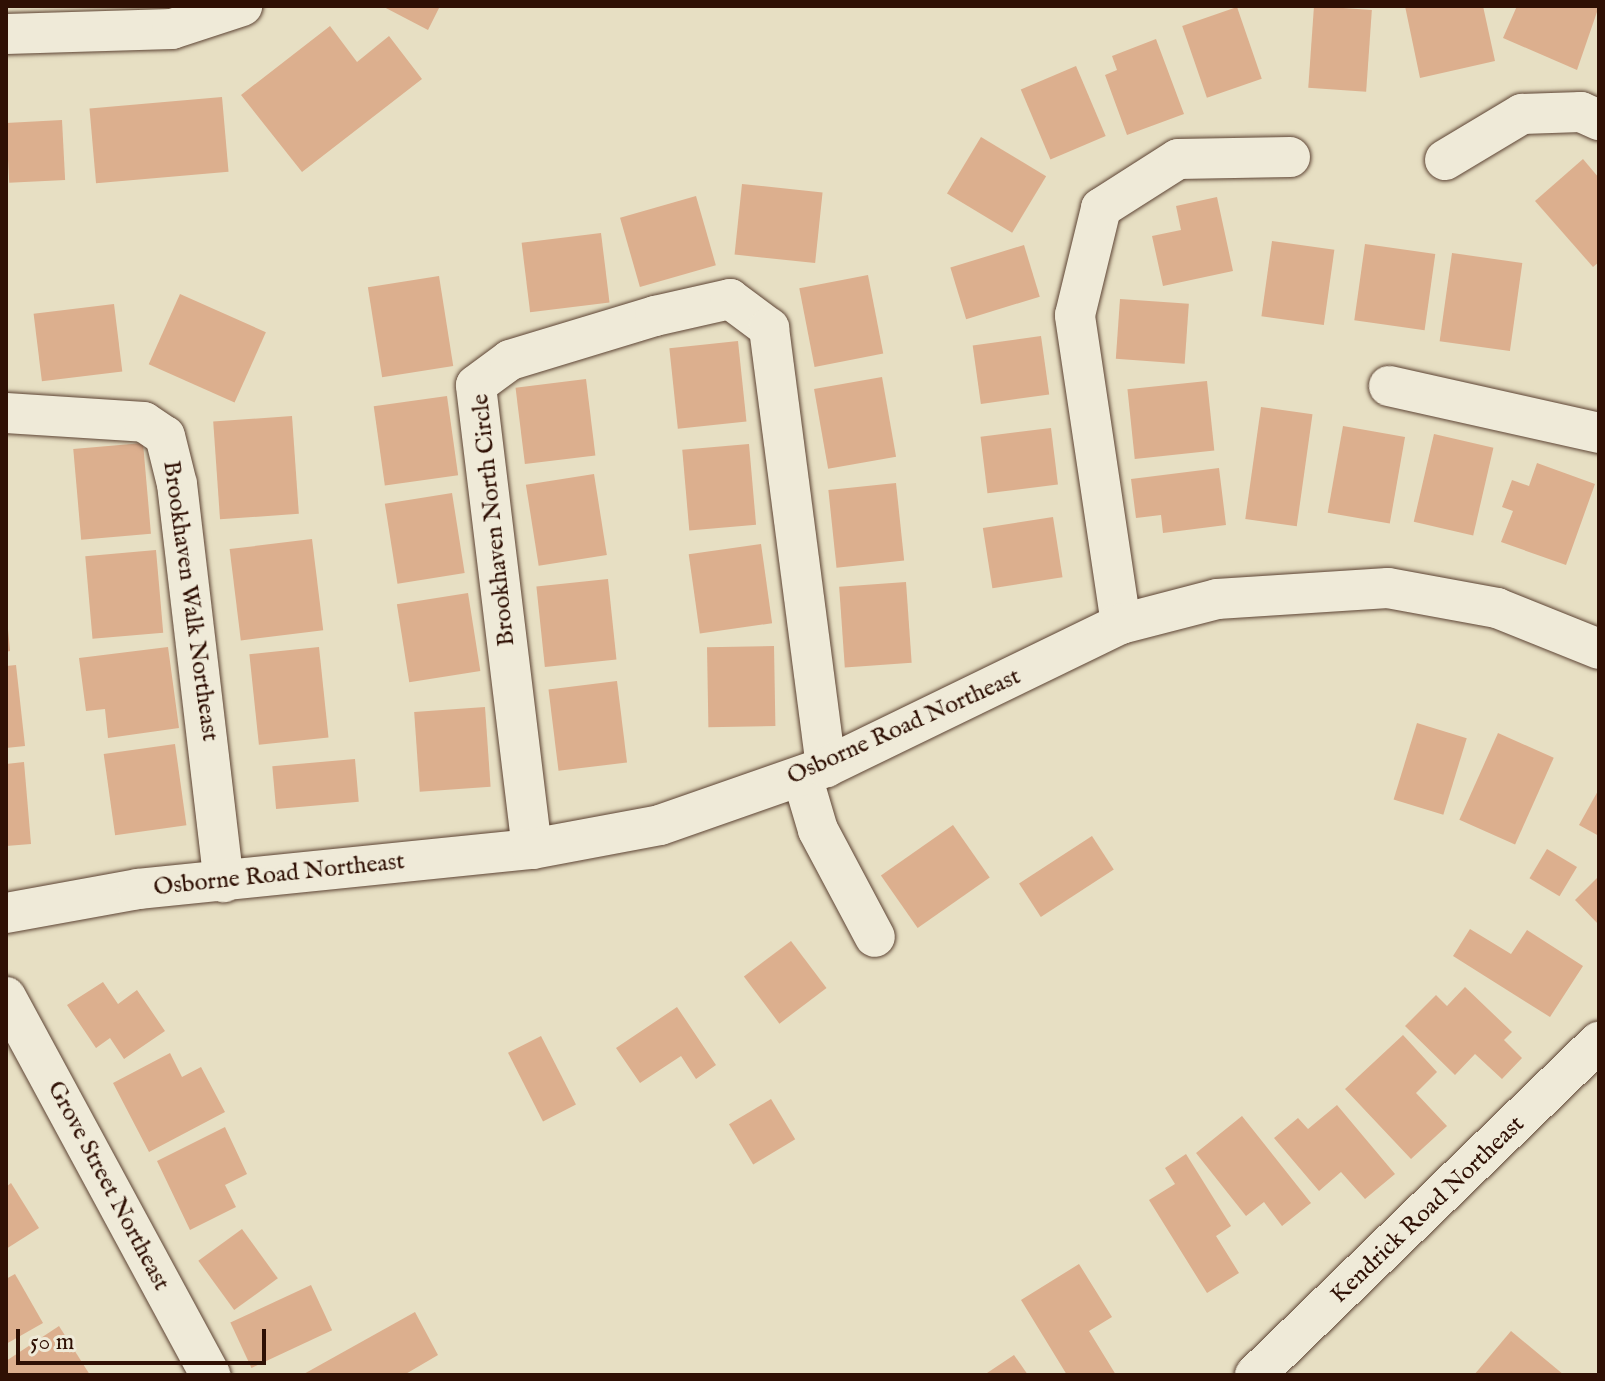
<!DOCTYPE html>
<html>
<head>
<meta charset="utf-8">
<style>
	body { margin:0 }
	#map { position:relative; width:1605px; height:1381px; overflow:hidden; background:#e7dfc3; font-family:"IM FELL English",serif }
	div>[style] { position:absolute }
	.building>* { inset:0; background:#dcaf8e; transform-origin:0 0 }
	.roads { filter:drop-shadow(0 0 2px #5d4434) drop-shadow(0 0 2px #5d4434) }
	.minor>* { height:40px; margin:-20px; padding:0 20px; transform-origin:20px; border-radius:20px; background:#efead8 }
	span { translate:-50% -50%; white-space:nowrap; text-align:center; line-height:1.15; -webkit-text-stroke:6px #efead8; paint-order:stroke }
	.street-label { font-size:24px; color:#2f1004 }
	.frame { position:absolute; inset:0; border:8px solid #2f1004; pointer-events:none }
	.scale { position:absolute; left:16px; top:1329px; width:250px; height:36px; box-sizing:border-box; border:4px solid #2f1004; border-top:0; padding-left:10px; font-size:24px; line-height:28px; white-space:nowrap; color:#2f1004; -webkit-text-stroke:6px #efead8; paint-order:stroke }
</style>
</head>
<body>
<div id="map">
	<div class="building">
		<i style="clip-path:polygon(382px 6px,440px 6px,428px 30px)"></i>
		<i style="left:1314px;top:6px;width:58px;height:82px;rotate:4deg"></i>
		<i style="clip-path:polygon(1405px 6px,1483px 6px,1495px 61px,1420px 78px)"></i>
		<i style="clip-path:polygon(1517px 6px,1599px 6px,1577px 70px,1503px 38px)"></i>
		<i style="left:1237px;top:7px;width:76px;height:58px;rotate:71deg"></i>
		<i style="clip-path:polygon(330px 26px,357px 62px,389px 36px,422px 79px,302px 172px,241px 95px)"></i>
		<i style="clip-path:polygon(1156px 39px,1184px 114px,1127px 135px,1105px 75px,1117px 70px,1112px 56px)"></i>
		<i style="left:1076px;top:66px;width:76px;height:60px;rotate:67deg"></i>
		<i style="left:222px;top:97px;width:75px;height:133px;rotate:85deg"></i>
		<i style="left:62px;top:120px;width:60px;height:56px;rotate:87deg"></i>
		<i style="left:981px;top:137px;width:76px;height:66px;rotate:31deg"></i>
		<i style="clip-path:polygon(1583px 159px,1599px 178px,1599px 262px,1593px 267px,1535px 201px)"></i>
		<i style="left:742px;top:184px;width:81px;height:71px;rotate:6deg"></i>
		<i style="left:696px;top:196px;width:72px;height:79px;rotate:74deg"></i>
		<i style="clip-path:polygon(1217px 197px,1233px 271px,1163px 286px,1152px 236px,1181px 230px,1176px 206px)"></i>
		<i style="left:601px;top:233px;width:70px;height:80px;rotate:83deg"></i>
		<i style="left:1272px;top:241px;width:63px;height:76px;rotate:8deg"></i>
		<i style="left:1365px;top:244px;width:71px;height:77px;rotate:8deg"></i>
		<i style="left:1024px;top:245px;width:54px;height:77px;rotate:73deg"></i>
		<i style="left:1452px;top:253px;width:71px;height:89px;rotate:8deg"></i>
		<i style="left:868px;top:275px;width:80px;height:70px;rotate:79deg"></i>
		<i style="left:439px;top:276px;width:91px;height:72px;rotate:81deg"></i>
		<i style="left:180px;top:294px;width:94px;height:77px;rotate:24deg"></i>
		<i style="left:1120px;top:299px;width:69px;height:60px;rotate:4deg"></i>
		<i style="left:114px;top:304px;width:68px;height:81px;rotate:83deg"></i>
		<i style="left:1041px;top:336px;width:59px;height:69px;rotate:82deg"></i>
		<i style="left:738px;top:341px;width:81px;height:69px;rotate:84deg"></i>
		<i style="left:882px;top:377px;width:81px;height:69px;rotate:80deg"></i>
		<i style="left:586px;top:379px;width:77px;height:71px;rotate:83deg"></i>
		<i style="left:1207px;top:381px;width:70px;height:80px;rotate:84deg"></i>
		<i style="left:447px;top:396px;width:80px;height:74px;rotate:82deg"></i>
		<i style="left:1261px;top:407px;width:52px;height:113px;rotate:8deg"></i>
		<i style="left:292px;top:416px;width:98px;height:79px;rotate:86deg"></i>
		<i style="left:1343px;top:426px;width:63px;height:88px;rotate:10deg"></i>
		<i style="left:1051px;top:428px;width:57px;height:71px;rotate:83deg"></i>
		<i style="left:1434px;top:434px;width:61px;height:90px;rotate:13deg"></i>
		<i style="left:143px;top:443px;width:91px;height:70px;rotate:85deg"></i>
		<i style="left:749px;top:444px;width:81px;height:67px;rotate:85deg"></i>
		<i style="clip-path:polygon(1537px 463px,1595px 484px,1566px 565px,1501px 542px,1513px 511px,1502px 507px,1512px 480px,1529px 486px)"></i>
		<i style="clip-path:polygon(1219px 468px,1226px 525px,1163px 533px,1161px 515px,1136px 518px,1131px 479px)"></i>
		<i style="left:594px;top:474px;width:82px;height:69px;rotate:81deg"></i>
		<i style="left:896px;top:483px;width:78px;height:68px;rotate:84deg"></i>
		<i style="left:452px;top:493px;width:81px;height:68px;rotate:81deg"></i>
		<i style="left:1053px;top:517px;width:61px;height:71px;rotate:81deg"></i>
		<i style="left:312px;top:539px;width:92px;height:83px;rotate:83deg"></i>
		<i style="left:761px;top:544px;width:80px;height:73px;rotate:82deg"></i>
		<i style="left:156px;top:550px;width:83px;height:71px;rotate:85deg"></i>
		<i style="left:608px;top:579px;width:81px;height:72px;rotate:84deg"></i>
		<i style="left:906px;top:582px;width:81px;height:67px;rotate:86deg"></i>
		<i style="left:468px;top:593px;width:79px;height:72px;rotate:81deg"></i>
		<i style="clip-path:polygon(6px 629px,8px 629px,10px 651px,6px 652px)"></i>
		<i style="left:774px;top:646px;width:80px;height:67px;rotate:89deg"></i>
		<i style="clip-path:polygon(168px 647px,179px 728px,108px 738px,105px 709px,86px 711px,79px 658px)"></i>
		<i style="left:319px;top:647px;width:91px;height:70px;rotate:84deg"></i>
		<i style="clip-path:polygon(16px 665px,25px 746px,6px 748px,6px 666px)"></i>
		<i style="left:617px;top:681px;width:82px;height:69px;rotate:83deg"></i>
		<i style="left:485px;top:707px;width:80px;height:71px;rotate:86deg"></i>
		<i style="left:1417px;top:723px;width:52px;height:80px;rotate:17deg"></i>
		<i style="left:1498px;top:733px;width:61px;height:95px;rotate:24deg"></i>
		<i style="left:175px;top:744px;width:82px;height:72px;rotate:82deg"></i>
		<i style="left:355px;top:759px;width:43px;height:83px;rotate:85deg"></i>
		<i style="clip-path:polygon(24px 762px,31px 844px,6px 846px,6px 764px)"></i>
		<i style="clip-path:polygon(1599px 789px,1599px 836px,1579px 825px)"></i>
		<i style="left:953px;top:825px;width:64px;height:88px;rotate:55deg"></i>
		<i style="left:1092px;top:836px;width:40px;height:87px;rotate:57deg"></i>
		<i style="left:1547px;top:849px;width:35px;height:34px;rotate:31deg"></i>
		<i style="clip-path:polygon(1599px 876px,1599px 925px,1575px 900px)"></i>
		<i style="clip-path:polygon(1470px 929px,1511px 954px,1527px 930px,1583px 966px,1550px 1017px,1453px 956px)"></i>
		<i style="left:791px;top:941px;width:59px;height:59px;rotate:53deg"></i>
		<i style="clip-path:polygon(103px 982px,118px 1004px,137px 990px,165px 1031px,124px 1059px,110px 1038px,96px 1048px,67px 1005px)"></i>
		<i style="clip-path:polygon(1465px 987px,1512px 1032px,1504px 1040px,1522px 1058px,1502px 1079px,1475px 1054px,1455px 1075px,1405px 1026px,1436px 995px,1447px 1006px)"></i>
		<i style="clip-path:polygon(677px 1007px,716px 1065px,696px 1079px,681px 1056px,640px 1083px,616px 1048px)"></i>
		<i style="clip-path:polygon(1403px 1035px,1437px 1072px,1416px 1093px,1447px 1126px,1411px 1159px,1345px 1089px)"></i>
		<i style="left:541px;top:1036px;width:77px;height:37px;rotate:63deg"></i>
		<i style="clip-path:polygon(170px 1053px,182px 1077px,201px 1067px,225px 1112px,149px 1152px,113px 1083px)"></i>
		<i style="left:771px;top:1099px;width:47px;height:49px;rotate:59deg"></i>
		<i style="clip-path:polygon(1337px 1105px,1395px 1174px,1365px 1199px,1341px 1172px,1319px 1191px,1274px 1138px,1298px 1118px,1308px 1129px)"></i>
		<i style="clip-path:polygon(1242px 1116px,1311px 1203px,1282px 1226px,1264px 1202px,1246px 1216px,1196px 1153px)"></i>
		<i style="clip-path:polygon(225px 1127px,247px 1174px,225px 1185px,236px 1207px,190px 1230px,157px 1161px)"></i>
		<i style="clip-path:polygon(1186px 1154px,1231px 1226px,1216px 1236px,1239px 1273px,1207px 1293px,1149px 1200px,1175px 1184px,1165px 1168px)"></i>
		<i style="clip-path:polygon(11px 1183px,39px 1228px,6px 1249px,6px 1187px)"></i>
		<i style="left:242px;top:1229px;width:61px;height:54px;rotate:54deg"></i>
		<i style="clip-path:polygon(1079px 1264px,1112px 1317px,1089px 1331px,1116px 1375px,1067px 1375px,1021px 1300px)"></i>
		<i style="clip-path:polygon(15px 1274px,43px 1323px,6px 1344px,6px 1279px)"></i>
		<i style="left:311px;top:1285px;width:50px;height:89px;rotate:65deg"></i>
		<i style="clip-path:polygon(415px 1312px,438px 1355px,404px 1375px,302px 1375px)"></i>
		<i style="clip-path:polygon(59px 1326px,90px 1375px,6px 1375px,6px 1361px)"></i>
		<i style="clip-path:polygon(1511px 1331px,1564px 1375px,1474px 1375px)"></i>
		<i style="clip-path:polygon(1014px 1355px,1028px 1375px,984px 1375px)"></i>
	</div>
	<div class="roads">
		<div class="minor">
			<i style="left:6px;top:34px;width:166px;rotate:-1.7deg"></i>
			<i style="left:172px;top:29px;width:74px;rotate:-18.2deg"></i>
			<i style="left:1445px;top:160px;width:90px;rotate:-30.9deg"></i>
			<i style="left:1522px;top:114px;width:59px;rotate:-1.9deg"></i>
			<i style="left:1581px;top:112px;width:20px;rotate:24deg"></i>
			<i style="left:1389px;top:386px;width:215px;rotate:12.6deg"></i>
			<i style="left:6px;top:413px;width:138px;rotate:3.7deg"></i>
			<i style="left:144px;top:422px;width:25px;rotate:34deg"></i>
			<i style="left:165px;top:436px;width:49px;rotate:76deg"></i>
			<i style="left:177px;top:484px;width:401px;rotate:83.3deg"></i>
			<i style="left:1121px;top:624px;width:312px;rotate:-98.5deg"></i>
			<i style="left:1075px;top:315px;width:110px;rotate:-76.3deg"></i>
			<i style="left:1101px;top:208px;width:91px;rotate:-32.5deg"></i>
			<i style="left:1178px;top:159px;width:112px;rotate:-1deg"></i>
			<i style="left:802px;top:776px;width:56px;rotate:73.5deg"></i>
			<i style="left:818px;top:830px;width:121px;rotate:62deg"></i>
			<i style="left:532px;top:849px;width:467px;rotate:-96.9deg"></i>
			<i style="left:476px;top:385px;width:42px;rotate:-36.3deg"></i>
			<i style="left:510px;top:360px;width:152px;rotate:-16.9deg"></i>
			<i style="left:655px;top:316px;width:77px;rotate:-12.8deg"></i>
			<i style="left:730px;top:299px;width:49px;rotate:36.6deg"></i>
			<i style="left:769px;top:328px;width:443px;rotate:82.6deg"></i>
			<i style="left:6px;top:913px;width:134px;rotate:-10.3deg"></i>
			<i style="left:138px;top:889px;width:396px;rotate:-5.8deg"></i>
			<i style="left:532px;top:849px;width:130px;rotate:-10.6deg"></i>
			<i style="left:660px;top:825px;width:176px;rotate:-19.3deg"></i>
			<i style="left:826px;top:767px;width:328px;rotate:-25.9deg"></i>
			<i style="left:1121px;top:624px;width:99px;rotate:-14.6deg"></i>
			<i style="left:1217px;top:599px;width:171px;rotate:-3.7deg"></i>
			<i style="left:1388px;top:588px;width:111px;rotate:10.4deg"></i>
			<i style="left:1497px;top:608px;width:110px;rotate:21.9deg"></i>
			<i style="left:6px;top:997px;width:430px;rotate:61.6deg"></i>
			<i style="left:1255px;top:1375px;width:479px;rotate:-44.1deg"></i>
		</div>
	</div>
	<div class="street-label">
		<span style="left:494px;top:520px;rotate:-96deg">Brookhaven North Circle</span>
		<span style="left:190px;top:601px;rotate:82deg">Brookhaven Walk Northeast</span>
		<span style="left:904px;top:727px;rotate:-24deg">Osborne Road Northeast</span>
		<span style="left:279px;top:875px;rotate:-6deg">Osborne Road Northeast</span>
		<span style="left:108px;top:1186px;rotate:62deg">Grove Street Northeast</span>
		<span style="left:1428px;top:1210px;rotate:-44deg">Kendrick Road Northeast</span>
	</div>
	<div class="frame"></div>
	<div class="scale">50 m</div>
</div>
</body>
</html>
